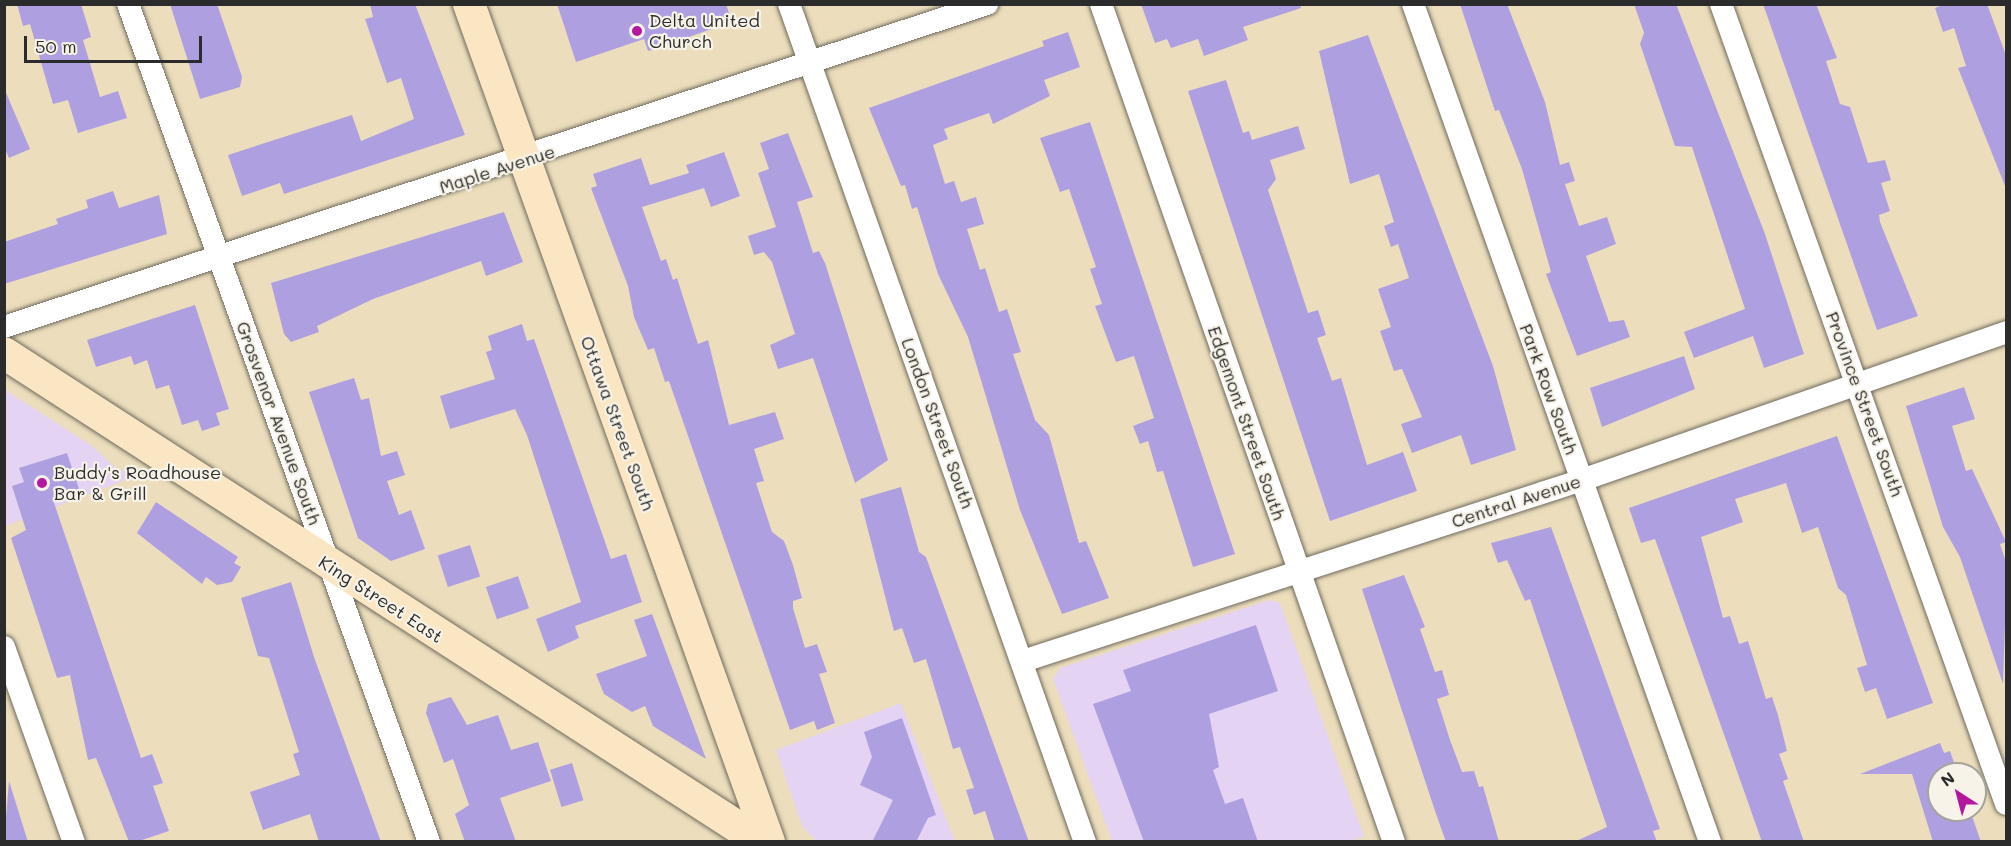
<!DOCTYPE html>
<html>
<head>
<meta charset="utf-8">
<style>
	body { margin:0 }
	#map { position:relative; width:2011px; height:846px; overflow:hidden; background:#ecdebc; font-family:Mali,sans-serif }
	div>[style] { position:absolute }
	.built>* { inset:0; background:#e4d3f2 }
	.building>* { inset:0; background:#aea0e0; transform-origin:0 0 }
	.roads { filter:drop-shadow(0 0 2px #6f6a5e) drop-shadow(0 0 2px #6f6a5e) }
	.street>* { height:22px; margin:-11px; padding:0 11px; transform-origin:11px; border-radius:11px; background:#fff }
	.secondary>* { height:32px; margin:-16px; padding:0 16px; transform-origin:16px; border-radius:16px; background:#fbe6c4 }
	.dots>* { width:16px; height:16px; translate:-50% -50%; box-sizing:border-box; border:3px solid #f7f3e8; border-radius:50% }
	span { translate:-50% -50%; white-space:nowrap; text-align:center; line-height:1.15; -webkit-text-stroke:4.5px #f7f3e8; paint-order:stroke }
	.poi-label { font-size:18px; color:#2b2b2b }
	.left { translate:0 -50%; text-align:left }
	.street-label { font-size:18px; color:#2b2b2b }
	.frame { position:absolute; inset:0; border:6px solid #2b2b2b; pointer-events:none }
	.north { position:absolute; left:1927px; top:762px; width:60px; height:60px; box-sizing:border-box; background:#f7f3e8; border:2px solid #a5a39c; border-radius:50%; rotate:324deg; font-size:16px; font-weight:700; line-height:24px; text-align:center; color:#2b2b2b }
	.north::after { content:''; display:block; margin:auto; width:21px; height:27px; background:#b5179e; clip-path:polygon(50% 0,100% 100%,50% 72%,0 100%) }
	.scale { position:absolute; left:24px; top:36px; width:178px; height:27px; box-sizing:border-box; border:3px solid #2b2b2b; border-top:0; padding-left:8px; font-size:18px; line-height:21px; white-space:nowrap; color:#2b2b2b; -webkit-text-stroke:4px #f7f3e8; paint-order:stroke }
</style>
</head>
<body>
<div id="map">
	<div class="built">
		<i style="clip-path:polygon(4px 389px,92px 446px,117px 469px,144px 473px,5px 526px)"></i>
		<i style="clip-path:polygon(1269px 600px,1280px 603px,1364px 836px,1349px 842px,1112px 841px,1053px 679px,1060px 668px)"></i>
		<i style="clip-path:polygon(901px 703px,955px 841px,816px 841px,802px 826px,776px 750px)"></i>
	</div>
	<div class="building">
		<i style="clip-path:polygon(17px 4px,81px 4px,91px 37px,83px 40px,100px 97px,118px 91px,127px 118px,78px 133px,68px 100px,53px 104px,30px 24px,23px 26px)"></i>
		<i style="clip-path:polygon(170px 4px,217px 4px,242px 77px,240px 87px,200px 99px)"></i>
		<i style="clip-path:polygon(370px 4px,415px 4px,465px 135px,284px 194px,280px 183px,242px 196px,228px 155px,352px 115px,361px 141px,414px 119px,401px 78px,387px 83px,365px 19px,373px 17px)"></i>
		<i style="clip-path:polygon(557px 4px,726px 4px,732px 22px,648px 51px,644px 39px,576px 62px)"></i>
		<i style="clip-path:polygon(1141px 4px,1300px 4px,1301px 8px,1243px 27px,1248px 40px,1204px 56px,1198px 39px,1171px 48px,1167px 39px,1155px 43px)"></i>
		<i style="clip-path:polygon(1460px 4px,1507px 4px,1545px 102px,1560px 165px,1569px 162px,1575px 181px,1565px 184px,1579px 226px,1607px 217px,1616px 244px,1586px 256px,1609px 322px,1624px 320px,1630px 337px,1577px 356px,1546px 274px,1551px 272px,1522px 169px,1499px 110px,1495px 111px)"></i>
		<i style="clip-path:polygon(1634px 4px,1676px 4px,1765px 234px,1804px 354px,1764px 368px,1753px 336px,1694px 358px,1684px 332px,1745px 309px,1692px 147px,1675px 146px,1640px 44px,1644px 33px)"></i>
		<i style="clip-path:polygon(1763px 4px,1816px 4px,1837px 58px,1826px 61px,1840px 104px,1850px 107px,1868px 163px,1885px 160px,1891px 180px,1881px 183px,1890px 211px,1879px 215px,1880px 222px,1918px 316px,1877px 330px)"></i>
		<i style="clip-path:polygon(1945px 4px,1987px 4px,2007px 58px,2007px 191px,1958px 68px,1966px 66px,1954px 28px,1943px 32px,1935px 8px)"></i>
		<i style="clip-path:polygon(1068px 32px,1080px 67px,1044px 80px,1050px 96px,993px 124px,989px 113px,944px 129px,948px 139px,933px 145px,945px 184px,954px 181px,961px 202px,976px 197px,984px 224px,967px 229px,980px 270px,985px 268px,999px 312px,1007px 309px,1021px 352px,1013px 354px,1035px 420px,1049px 435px,1079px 543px,1086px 541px,1109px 598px,1062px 614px,1020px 510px,968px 337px,938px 274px,917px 207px,912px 209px,905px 185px,901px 186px,869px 108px,1044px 46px,1042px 41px)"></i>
		<i style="clip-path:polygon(1368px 35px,1493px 366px,1516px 450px,1471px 465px,1461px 435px,1412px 453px,1401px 424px,1422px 417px,1402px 369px,1394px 371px,1380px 331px,1391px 327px,1378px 289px,1409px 278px,1398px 244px,1391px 247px,1384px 226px,1394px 222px,1379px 174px,1350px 184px,1319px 51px)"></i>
		<i style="clip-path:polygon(1226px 80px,1243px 133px,1249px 131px,1252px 140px,1298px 126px,1305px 149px,1270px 160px,1276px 179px,1268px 190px,1308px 313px,1318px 310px,1326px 335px,1317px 338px,1332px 381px,1341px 378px,1367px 465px,1403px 452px,1417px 491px,1330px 521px,1188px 91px)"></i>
		<i style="clip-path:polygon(4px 88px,30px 149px,9px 158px,4px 147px)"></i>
		<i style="clip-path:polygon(1090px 122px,1235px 554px,1193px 567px,1163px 471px,1157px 472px,1148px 441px,1140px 444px,1133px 426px,1154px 418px,1134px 356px,1116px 362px,1095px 306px,1102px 304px,1090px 269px,1096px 267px,1069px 189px,1060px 192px,1040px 138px)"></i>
		<i style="clip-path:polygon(788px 133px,813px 197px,797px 202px,813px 253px,819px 251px,825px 263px,888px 460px,855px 483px,813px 358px,778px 369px,770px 345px,795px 334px,772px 262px,764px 252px,754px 255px,748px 236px,776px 227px,758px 173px,769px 169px,760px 143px)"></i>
		<i style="clip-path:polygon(724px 152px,740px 196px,711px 207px,704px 188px,642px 207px,661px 261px,666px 259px,673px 280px,677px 278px,698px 344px,708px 340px,729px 425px,775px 412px,784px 439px,754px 449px,764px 481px,756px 483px,772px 532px,784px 541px,793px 565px,802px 598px,793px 601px,793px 608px,805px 648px,817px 644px,827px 672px,819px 674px,835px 723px,817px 730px,814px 721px,790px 730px,669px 381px,665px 382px,654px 348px,648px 350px,634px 317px,628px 286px,591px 188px,597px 186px,593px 174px,641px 158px,650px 185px,689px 173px,686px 165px)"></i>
		<i style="clip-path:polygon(113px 191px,119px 208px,159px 195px,167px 234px,4px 284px,4px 242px,58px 224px,56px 219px,88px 208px,86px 200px)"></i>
		<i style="clip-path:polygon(504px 212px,523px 262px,486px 276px,481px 261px,373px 299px,317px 326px,319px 332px,291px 342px,284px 334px,271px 283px)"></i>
		<i style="clip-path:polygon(195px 305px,229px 409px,216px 413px,220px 425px,202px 431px,198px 420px,182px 425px,169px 385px,156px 389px,147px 360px,134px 365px,131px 356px,96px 367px,87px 340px)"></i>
		<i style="clip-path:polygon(522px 324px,527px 341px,534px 339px,611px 559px,626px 554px,642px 602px,575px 626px,579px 638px,548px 652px,536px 619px,581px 602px,527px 435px,515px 409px,450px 429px,440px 396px,495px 379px,486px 352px,492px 350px,488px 336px)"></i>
		<i style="clip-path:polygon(1684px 356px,1695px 389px,1602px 427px,1590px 388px)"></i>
		<i style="clip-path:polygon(354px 378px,361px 400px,369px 398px,381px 456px,397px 451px,405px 475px,387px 481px,399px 515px,411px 510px,425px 549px,391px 561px,358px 538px,309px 392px)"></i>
		<i style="clip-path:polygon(1964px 387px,1975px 419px,1952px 426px,1966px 471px,1972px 469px,2006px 542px,2000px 544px,2007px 565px,2003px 684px,1960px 557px,1943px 527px,1906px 406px)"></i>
		<i style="clip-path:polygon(1837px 436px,1933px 703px,1887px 719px,1876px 688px,1865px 692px,1857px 668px,1867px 665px,1846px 595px,1838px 588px,1818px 527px,1802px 533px,1786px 483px,1735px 499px,1743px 522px,1701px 537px,1723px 618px,1730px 616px,1739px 644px,1748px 641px,1766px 699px,1772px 697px,1778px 715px,1787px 751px,1779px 754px,1788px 779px,1783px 781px,1804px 842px,1762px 842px,1655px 539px,1641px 543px,1629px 508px)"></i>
		<i style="clip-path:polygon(67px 453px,80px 492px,53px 500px,141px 758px,152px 754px,163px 783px,153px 786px,169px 831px,136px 842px,129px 842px,96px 758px,88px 760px,70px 675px,57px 678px,11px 538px,26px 530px,12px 486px,24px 482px,19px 468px)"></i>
		<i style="clip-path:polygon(901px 487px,919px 552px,926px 557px,1029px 842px,995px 842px,985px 811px,974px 815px,966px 790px,974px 788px,960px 747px,953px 749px,926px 659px,914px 663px,902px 628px,894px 631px,860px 499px)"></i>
		<i style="clip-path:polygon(156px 502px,238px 557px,234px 563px,241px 567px,232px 582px,217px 585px,206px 577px,202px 584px,137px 533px)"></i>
		<i style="clip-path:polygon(1551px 527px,1660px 829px,1653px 831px,1657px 842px,1574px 842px,1607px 827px,1530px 599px,1525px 601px,1507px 560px,1498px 563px,1491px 543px)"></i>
		<i style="left:470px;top:545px;width:33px;height:34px;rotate:72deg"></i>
		<i style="clip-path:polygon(1404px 575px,1425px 627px,1420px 629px,1435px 672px,1442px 670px,1449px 695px,1437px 699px,1450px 740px,1462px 772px,1474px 771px,1479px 787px,1483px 786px,1499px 842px,1446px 842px,1434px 808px,1362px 589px)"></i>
		<i style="left:518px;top:576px;width:34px;height:34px;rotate:71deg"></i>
		<i style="clip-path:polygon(291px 582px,314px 657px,381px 842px,319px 842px,310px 814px,263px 830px,250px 792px,300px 775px,293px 754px,299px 752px,269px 658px,258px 656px,241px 598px)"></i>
		<i style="clip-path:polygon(652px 614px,706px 759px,653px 726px,645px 706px,632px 712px,604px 694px,596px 674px,647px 656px,634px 620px)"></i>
		<i style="clip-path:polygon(1256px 625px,1278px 691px,1209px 714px,1219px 767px,1213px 770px,1225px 804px,1243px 798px,1258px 842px,1144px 842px,1093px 704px,1131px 691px,1123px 670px)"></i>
		<i style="clip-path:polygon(451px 697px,467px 725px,498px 715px,511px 750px,538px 742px,551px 781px,500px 798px,516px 842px,465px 842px,455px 814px,469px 805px,453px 759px,444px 763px,426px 713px,428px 704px)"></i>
		<i style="clip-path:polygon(902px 718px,936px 815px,928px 818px,916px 842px,872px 842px,893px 800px,860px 785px,872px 757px,864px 732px)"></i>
		<i style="clip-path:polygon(1940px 743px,1944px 753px,1950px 751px,1958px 774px,1939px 774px,1939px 810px,1970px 810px,1981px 842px,1933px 842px,1912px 774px,1860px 774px)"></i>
		<i style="left:572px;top:763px;width:39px;height:23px;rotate:73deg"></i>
		<i style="clip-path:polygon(9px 781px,28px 842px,4px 842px)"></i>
	</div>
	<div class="roads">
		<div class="street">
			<i style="left:128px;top:4px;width:890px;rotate:70.24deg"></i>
			<i style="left:789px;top:4px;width:889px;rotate:70.55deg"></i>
			<i style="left:1101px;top:4px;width:888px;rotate:70.73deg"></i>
			<i style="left:1413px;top:4px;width:889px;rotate:70.48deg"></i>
			<i style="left:1721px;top:4px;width:849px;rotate:70.39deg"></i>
			<i style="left:4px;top:327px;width:1035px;rotate:-18.19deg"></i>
			<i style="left:4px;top:647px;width:207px;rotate:70.3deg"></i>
			<i style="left:1023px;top:661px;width:588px;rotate:-17.94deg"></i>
			<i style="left:1582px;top:480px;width:449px;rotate:-19.2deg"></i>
		</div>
		<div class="secondary">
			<i style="left:469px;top:4px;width:890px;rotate:70.3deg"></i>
			<i style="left:4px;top:353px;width:901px;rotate:32.86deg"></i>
		</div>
	</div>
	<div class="dots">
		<i style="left:637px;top:31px;background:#b5179e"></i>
		<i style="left:42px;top:483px;background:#b5179e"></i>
	</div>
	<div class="poi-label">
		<span class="left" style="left:649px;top:31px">Delta United<br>Church</span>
		<span class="left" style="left:54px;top:483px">Buddy's Roadhouse<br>Bar &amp; Grill</span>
	</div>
	<div class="street-label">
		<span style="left:497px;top:169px;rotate:-18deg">Maple Avenue</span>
		<span style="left:1549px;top:389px;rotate:70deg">Park Row South</span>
		<span style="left:1865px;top:404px;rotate:70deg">Province Street South</span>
		<span style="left:279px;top:423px;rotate:70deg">Grosvenor Avenue South</span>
		<span style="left:618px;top:423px;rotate:70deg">Ottawa Street South</span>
		<span style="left:938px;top:423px;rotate:70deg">London Street South</span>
		<span style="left:1247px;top:423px;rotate:71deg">Edgemont Street South</span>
		<span style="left:1516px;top:501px;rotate:-18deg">Central Avenue</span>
		<span style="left:381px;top:599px;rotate:33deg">King Street East</span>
	</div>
	<div class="frame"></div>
	<div class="north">N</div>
	<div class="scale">50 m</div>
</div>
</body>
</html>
